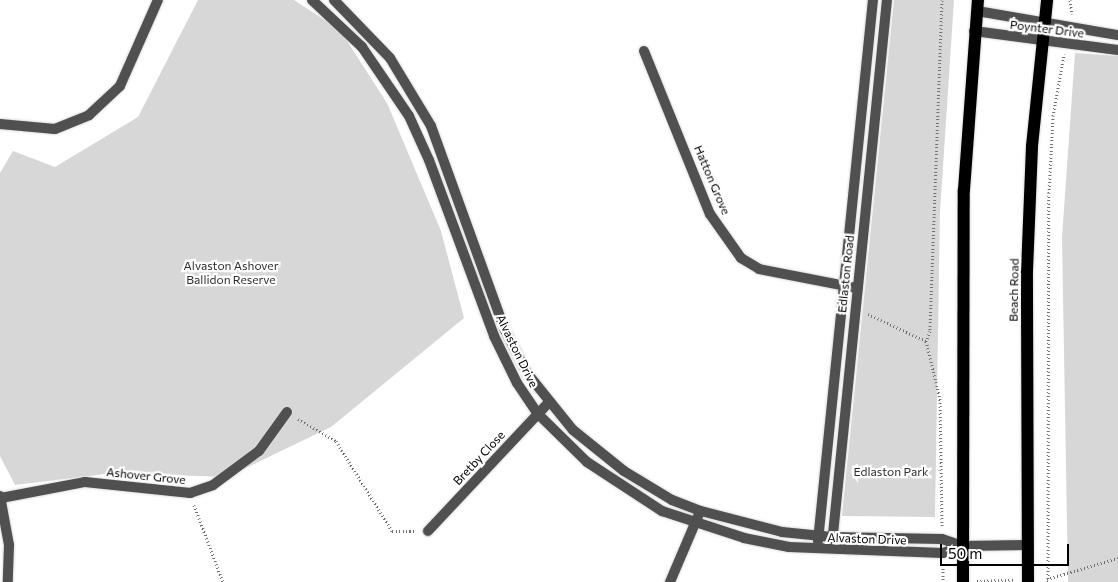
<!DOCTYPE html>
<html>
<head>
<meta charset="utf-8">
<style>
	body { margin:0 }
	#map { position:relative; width:1118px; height:582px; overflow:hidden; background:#fff; font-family:Commissioner,sans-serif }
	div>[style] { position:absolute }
	.green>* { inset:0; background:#d7d7d7 }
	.path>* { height:3px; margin-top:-1.5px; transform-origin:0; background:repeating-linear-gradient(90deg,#727272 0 1px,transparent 0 3.5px) }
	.roads { filter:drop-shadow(0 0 1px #dbdbdb) drop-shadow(0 0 1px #dbdbdb) }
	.minor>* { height:10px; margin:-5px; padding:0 5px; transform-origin:5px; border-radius:5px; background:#505050 }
	.tertiary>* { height:10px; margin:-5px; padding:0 5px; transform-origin:5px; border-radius:5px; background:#505050 }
	.primary>* { height:12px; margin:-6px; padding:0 6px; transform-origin:6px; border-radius:6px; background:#000 }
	span { translate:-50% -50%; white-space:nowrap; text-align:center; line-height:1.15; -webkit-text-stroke:4.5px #fff; paint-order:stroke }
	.street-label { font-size:12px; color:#000 }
	.park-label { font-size:12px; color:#2e2e2e }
	.scale { position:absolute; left:940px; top:544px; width:129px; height:22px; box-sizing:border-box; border:2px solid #000; border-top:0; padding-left:6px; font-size:15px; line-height:18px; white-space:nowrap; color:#000; -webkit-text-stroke:4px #fff; paint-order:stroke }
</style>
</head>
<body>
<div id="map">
	<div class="green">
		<i style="clip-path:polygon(198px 0,294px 0,340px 30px,387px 103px,441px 231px,464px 318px,331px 427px,227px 477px,113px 473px,15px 485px,0 456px,0 173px,13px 151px,55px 167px,138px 117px)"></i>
		<i style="clip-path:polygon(894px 0,954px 0,940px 212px,935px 517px,842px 516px)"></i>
		<i style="clip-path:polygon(1075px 53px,1118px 56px,1118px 582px,1068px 582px,1062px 237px)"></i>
	</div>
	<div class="path">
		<i style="left:942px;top:0;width:331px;rotate:92.1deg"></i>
		<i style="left:930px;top:331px;width:11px;rotate:112deg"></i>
		<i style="left:926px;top:341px;width:60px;rotate:76.4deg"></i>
		<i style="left:940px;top:399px;width:127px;rotate:89.1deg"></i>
		<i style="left:1070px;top:0;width:14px;rotate:82deg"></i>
		<i style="left:868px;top:314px;width:64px;rotate:25deg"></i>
		<i style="left:298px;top:419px;width:44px;rotate:30.1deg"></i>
		<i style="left:336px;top:441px;width:106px;rotate:58.1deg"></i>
		<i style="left:392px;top:531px;width:24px"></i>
		<i style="left:194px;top:505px;width:82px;rotate:69.4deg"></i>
		<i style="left:943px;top:565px;width:17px;rotate:90deg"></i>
		<i style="left:1047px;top:579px;width:74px;rotate:-16.5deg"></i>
		<i style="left:977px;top:581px;width:38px;rotate:-2deg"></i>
		<i style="left:1048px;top:582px;width:389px;rotate:-89.9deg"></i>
		<i style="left:1049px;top:193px;width:77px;rotate:-87deg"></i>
		<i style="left:1053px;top:116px;width:63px;rotate:-79.9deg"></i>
	</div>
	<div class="roads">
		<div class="minor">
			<i style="left:644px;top:51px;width:176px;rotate:68deg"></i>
			<i style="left:710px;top:214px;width:54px;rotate:54.8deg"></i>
			<i style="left:741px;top:258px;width:21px;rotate:31deg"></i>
			<i style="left:759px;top:269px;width:100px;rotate:11deg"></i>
			<i style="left:0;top:124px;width:55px;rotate:5.2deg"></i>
			<i style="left:55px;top:129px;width:37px;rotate:-22deg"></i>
			<i style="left:89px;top:115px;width:42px;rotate:-43.1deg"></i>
			<i style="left:120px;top:86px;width:94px;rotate:-66.2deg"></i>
			<i style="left:0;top:496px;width:50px;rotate:79.6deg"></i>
			<i style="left:9px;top:545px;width:37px;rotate:92deg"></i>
			<i style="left:1px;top:498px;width:86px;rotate:-10.8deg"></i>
			<i style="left:85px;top:482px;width:106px;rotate:6deg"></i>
			<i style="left:190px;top:493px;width:24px;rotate:-19deg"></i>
			<i style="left:213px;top:485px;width:57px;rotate:-36.5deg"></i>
			<i style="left:259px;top:451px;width:48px;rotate:-54.3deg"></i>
			<i style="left:428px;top:531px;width:175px;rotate:-46.8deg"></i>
			<i style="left:670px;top:582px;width:74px;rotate:-66.9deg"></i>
		</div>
		<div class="tertiary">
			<i style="left:312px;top:0;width:69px;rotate:43.2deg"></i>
			<i style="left:362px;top:47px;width:83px;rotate:55.7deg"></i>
			<i style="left:409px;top:116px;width:48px;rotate:65.6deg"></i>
			<i style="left:429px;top:160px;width:188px;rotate:69.7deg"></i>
			<i style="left:494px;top:336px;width:52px;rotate:63.9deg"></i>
			<i style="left:517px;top:383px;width:36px;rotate:56deg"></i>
			<i style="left:537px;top:413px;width:70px;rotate:44.4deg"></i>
			<i style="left:587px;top:462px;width:90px;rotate:33.2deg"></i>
			<i style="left:662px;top:511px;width:86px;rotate:18.2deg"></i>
			<i style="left:744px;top:538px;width:46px;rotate:11.3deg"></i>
			<i style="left:789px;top:547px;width:154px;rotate:2.2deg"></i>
			<i style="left:943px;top:553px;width:20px;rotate:-20deg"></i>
			<i style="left:962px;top:546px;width:65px;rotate:-0.9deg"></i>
			<i style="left:334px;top:0;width:81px;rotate:46deg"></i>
			<i style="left:390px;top:58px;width:79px;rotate:58.9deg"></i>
			<i style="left:431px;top:126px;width:217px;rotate:70.1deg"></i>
			<i style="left:505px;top:330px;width:48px;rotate:62.9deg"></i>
			<i style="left:527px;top:373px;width:73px;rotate:51.1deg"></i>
			<i style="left:573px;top:430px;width:65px;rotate:38.8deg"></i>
			<i style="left:624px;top:471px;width:56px;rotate:31.1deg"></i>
			<i style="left:672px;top:500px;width:31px;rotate:21deg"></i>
			<i style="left:701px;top:511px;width:84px;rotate:14.5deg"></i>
			<i style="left:782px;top:532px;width:50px;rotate:5.7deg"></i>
			<i style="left:832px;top:537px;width:110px;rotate:1deg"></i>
			<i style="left:942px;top:539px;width:21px;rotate:19deg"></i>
			<i style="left:977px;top:11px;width:143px;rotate:9.7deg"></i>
			<i style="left:974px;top:31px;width:145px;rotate:7.5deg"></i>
			<i style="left:818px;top:541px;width:544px;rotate:-84.2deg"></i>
			<i style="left:832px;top:544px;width:547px;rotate:-84.23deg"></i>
		</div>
		<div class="primary">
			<i style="left:963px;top:582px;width:392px;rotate:-89.9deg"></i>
			<i style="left:964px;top:190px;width:191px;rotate:-85.8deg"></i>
			<i style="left:1028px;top:582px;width:311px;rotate:-90.2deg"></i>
			<i style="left:1027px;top:271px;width:125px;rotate:-87.7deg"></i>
			<i style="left:1032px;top:146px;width:147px;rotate:-84.1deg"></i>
		</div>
	</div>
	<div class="street-label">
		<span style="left:1047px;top:29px;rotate:7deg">Poynter Drive</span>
		<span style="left:712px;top:180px;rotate:67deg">Hatton Grove</span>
		<span style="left:846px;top:274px;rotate:-84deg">Edlaston Road</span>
		<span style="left:1014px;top:290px;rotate:-89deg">Beach Road</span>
		<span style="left:517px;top:351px;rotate:64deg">Alvaston Drive</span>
		<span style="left:479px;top:458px;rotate:-47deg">Bretby Close</span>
		<span style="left:146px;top:476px;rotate:6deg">Ashover Grove</span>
		<span style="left:867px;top:539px;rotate:2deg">Alvaston Drive</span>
	</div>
	<div class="park-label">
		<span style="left:231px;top:273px">Alvaston Ashover<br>Ballidon Reserve</span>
		<span style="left:891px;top:472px">Edlaston Park</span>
	</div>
	<div class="scale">50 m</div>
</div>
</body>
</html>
